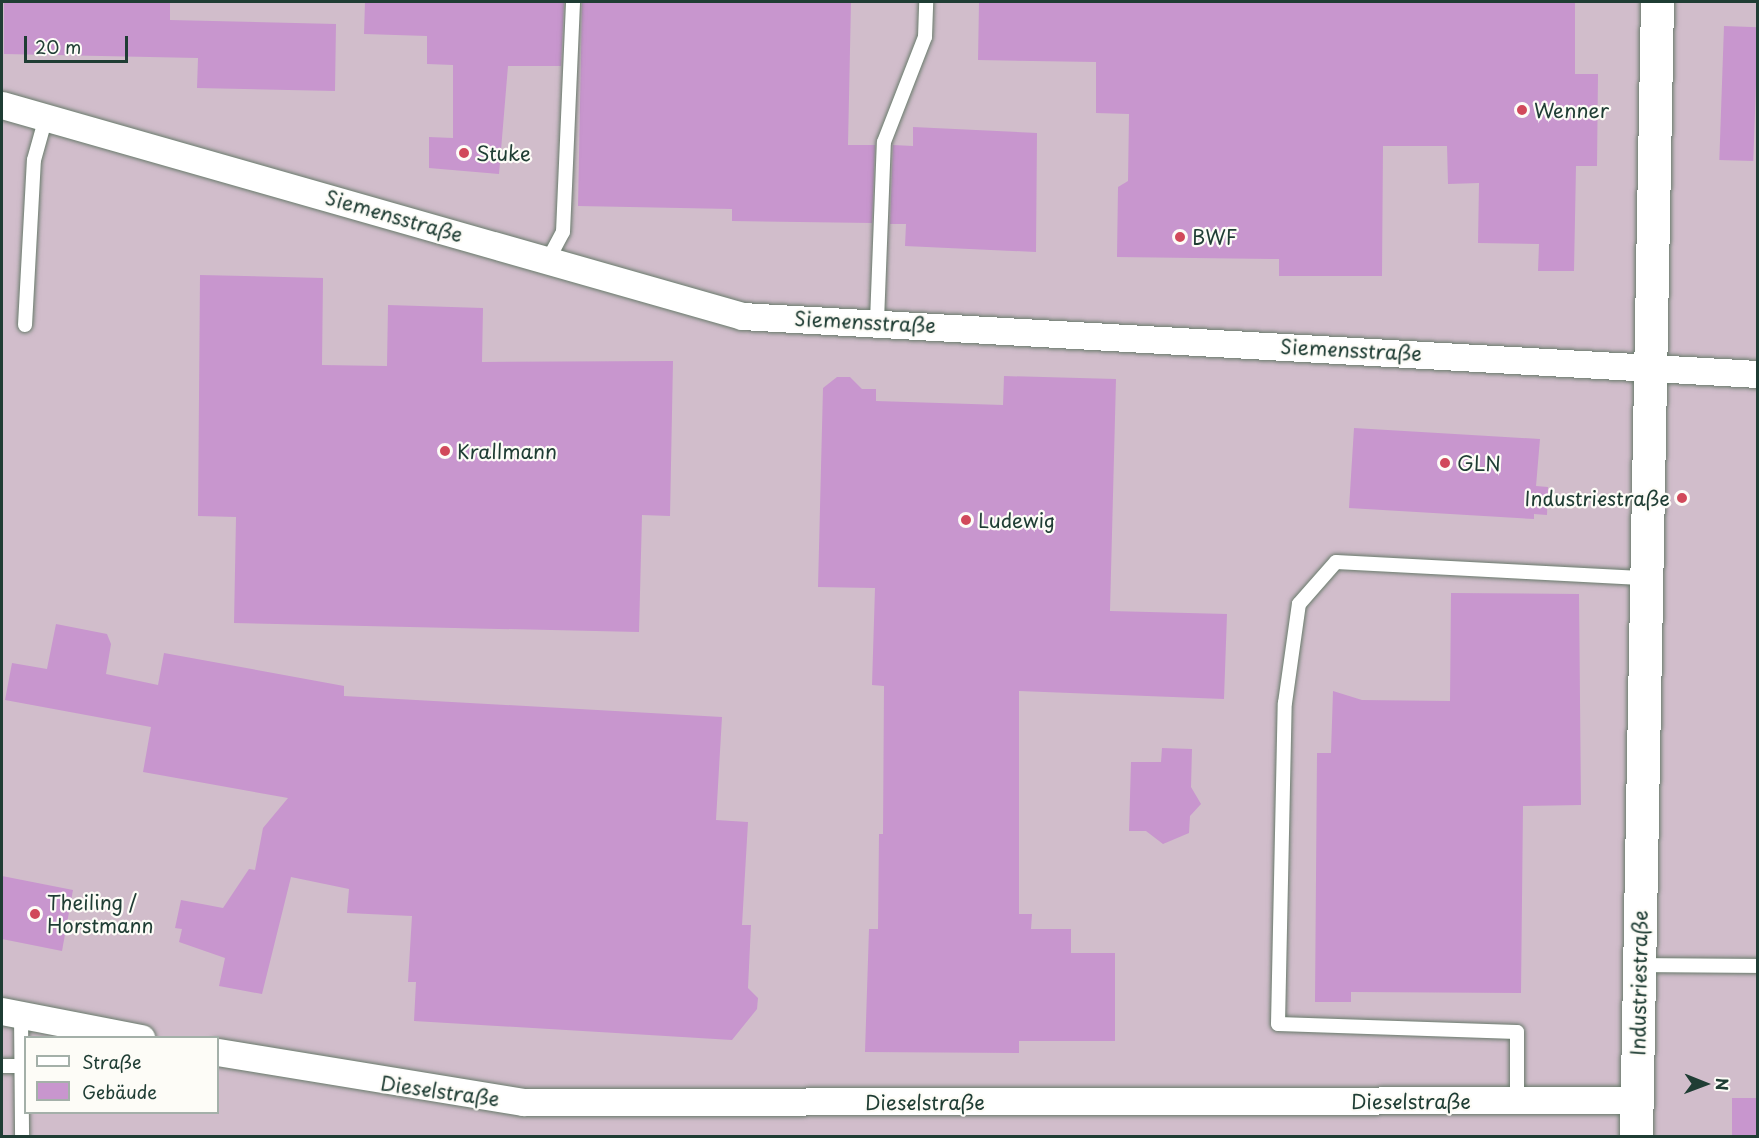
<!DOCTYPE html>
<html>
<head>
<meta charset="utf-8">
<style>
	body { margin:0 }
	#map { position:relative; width:1759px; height:1138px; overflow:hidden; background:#f0ebd2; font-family:"Playpen Sans",sans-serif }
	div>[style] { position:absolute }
	.industrial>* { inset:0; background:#d1bdcb }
	.building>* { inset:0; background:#c896ce; transform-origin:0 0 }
	.roads { filter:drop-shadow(0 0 2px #687a6b) drop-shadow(0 0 2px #687a6b) }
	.service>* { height:14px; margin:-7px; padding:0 7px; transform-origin:7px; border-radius:7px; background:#fff }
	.minor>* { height:27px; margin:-13.5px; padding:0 13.5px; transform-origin:13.5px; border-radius:13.5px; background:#fff }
	.tertiary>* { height:33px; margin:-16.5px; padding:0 16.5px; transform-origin:16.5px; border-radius:16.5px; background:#fff }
	.dots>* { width:16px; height:16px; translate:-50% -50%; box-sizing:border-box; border:3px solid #fdfcf7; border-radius:50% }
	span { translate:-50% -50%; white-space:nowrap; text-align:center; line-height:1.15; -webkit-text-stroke:4.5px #fdfcf7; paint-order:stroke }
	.poi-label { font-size:20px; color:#1f3d34 }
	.left { translate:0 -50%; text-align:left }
	.right { translate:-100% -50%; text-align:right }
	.street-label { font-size:20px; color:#1f3d34 }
	.frame { position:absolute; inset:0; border:3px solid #1f3d34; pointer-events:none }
	.legend { position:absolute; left:24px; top:1036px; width:195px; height:78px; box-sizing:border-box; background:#fdfcf7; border:2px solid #a4b0a9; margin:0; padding:8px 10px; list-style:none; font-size:18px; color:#1f3d34 }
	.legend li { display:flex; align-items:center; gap:12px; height:30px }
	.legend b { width:30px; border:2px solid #a4b0a9 }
	.north { position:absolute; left:1675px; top:1054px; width:60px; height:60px; -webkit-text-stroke:4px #fdfcf7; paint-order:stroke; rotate:91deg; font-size:16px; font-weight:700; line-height:24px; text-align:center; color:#1f3d34 }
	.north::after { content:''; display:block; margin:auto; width:21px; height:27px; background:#1f3d34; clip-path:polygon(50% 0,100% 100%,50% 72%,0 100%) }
	.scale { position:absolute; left:24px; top:36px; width:104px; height:27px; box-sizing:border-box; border:3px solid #1f3d34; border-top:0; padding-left:8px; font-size:18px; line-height:21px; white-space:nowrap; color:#1f3d34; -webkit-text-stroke:4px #fdfcf7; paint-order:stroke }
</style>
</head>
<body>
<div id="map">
	<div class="industrial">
		<i style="clip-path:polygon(evenodd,2px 2px,1757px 2px,1757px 1136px,2px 1136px,2px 2px,26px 1038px,218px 1038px,218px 1112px,26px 1112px,26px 1038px)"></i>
	</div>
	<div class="building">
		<i style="clip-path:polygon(4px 2px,170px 2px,170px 20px,336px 24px,335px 91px,197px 88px,198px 58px,4px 54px)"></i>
		<i style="clip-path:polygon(365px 2px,564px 2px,561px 66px,508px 66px,499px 174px,429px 168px,429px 137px,453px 138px,453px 65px,427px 64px,427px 36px,364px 34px)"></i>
		<i style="clip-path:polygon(582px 2px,851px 2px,848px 145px,875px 145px,872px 223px,732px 221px,732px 209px,578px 206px)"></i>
		<i style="clip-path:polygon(979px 2px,1575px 2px,1575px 74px,1598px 74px,1597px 166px,1576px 166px,1574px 271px,1538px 271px,1539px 244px,1478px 243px,1479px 183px,1448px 184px,1447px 146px,1383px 146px,1382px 276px,1279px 276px,1279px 259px,1117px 257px,1118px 187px,1128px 181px,1129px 114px,1096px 113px,1096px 62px,978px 60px)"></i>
		<i style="left:1724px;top:26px;width:34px;height:134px;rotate:2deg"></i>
		<i style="clip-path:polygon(913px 127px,1037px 133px,1036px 252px,905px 246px,906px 224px,890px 224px,893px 145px,913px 146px)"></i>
		<i style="clip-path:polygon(200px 275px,323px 278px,322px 365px,387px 366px,388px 305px,483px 308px,482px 362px,673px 361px,670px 516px,642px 515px,639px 632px,234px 623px,236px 517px,198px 516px)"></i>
		<i style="clip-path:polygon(1004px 376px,1116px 379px,1110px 611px,1227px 614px,1224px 699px,1019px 691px,1019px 914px,1032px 914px,1031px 929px,1071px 929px,1071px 953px,1115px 953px,1115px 1041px,1019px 1041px,1019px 1053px,865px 1052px,869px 929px,878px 929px,879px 834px,883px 834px,884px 686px,872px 685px,875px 588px,818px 587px,823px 388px,837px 377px,850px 377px,862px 389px,876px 389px,876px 401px,1003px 405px)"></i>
		<i style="clip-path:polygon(1354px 428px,1540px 439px,1536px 486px,1548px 487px,1547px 515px,1534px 514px,1534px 519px,1349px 508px)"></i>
		<i style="clip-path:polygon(1451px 593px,1579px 594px,1581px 805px,1523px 806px,1521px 993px,1351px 992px,1351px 1002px,1315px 1002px,1317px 753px,1331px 753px,1333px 691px,1362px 700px,1450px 701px)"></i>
		<i style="clip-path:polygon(56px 624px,107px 634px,111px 644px,106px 674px,158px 685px,164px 653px,344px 686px,344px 696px,722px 717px,716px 820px,748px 822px,742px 925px,751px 925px,748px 988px,758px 998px,757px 1009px,732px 1040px,414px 1021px,416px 982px,408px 982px,412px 916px,347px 913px,349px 889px,291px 877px,262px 994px,219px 986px,225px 958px,179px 942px,182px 929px,175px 928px,181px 900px,223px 908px,249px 869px,255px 870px,263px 828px,288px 798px,143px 772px,151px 727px,5px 700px,12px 663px,47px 669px)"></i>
		<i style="clip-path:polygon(1162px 748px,1192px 749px,1191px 787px,1201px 804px,1190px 816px,1189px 833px,1163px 844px,1146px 831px,1129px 831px,1131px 762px,1161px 762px)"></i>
		<i style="clip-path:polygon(2px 876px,73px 890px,62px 951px,2px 939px)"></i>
		<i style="left:1732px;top:1098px;width:26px;height:39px"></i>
	</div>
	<div class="roads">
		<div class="service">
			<i style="left:548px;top:260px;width:32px;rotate:-62deg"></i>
			<i style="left:563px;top:232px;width:230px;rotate:-87.5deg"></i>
			<i style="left:877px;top:321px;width:179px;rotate:-87.8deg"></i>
			<i style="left:884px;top:142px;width:113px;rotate:-68.7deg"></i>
			<i style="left:925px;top:37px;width:35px;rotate:-88deg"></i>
			<i style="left:25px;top:325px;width:165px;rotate:-86.9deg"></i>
			<i style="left:34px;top:160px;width:45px;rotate:-74.4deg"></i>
			<i style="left:1640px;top:965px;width:118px;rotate:0.5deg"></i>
			<i style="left:21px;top:1014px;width:122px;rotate:89.5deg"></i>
			<i style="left:2px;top:1066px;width:19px"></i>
			<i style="left:1517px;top:1101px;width:69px;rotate:-90deg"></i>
			<i style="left:1517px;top:1032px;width:239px;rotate:-178.1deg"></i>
			<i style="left:1278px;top:1024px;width:321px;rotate:-88.8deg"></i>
			<i style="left:1285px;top:703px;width:100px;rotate:-82deg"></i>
			<i style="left:1299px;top:604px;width:56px;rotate:-48.6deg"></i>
			<i style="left:1336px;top:562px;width:310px;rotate:3deg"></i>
		</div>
		<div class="minor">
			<i style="left:2px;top:105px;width:769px;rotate:15.91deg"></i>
			<i style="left:742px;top:316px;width:1018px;rotate:3.27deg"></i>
			<i style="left:2px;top:1011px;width:142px;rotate:11deg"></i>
			<i style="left:218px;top:1052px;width:309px;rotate:9.3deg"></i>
			<i style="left:523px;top:1102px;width:1114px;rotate:-0.1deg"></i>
		</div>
		<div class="tertiary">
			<i style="left:1636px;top:1136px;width:1134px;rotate:-88.94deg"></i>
		</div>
	</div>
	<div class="dots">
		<i style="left:1522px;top:110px;background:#d1495b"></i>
		<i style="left:464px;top:153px;background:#d1495b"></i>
		<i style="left:1180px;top:237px;background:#d1495b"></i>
		<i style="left:445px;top:451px;background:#d1495b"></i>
		<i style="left:1445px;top:463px;background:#d1495b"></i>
		<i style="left:1682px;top:498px;background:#d1495b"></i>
		<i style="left:966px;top:520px;background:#d1495b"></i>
		<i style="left:35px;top:914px;background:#d1495b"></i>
	</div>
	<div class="poi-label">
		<span class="left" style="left:1534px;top:110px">Wenner</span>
		<span class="left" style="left:476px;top:153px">Stuke</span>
		<span class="left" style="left:1192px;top:237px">BWF</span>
		<span class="left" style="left:457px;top:451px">Krallmann</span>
		<span class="left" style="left:1457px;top:463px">GLN</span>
		<span class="right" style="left:1670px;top:498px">Industriestraße</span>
		<span class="left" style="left:978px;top:520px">Ludewig</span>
		<span class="left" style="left:47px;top:914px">Theiling /<br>Horstmann</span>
	</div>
	<div class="street-label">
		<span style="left:394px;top:216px;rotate:16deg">Siemensstraße</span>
		<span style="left:865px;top:322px;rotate:3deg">Siemensstraße</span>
		<span style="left:1351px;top:350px;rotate:3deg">Siemensstraße</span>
		<span style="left:1639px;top:983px;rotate:-89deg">Industriestraße</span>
		<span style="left:440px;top:1091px;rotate:8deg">Dieselstraße</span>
		<span style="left:1411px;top:1101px">Dieselstraße</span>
		<span style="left:925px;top:1102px">Dieselstraße</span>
	</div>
	<div class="frame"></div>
	<ul class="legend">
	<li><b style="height:8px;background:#fff"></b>Straße</li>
	<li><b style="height:16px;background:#c896ce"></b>Gebäude</li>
	</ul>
	<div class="north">N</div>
	<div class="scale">20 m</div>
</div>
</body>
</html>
